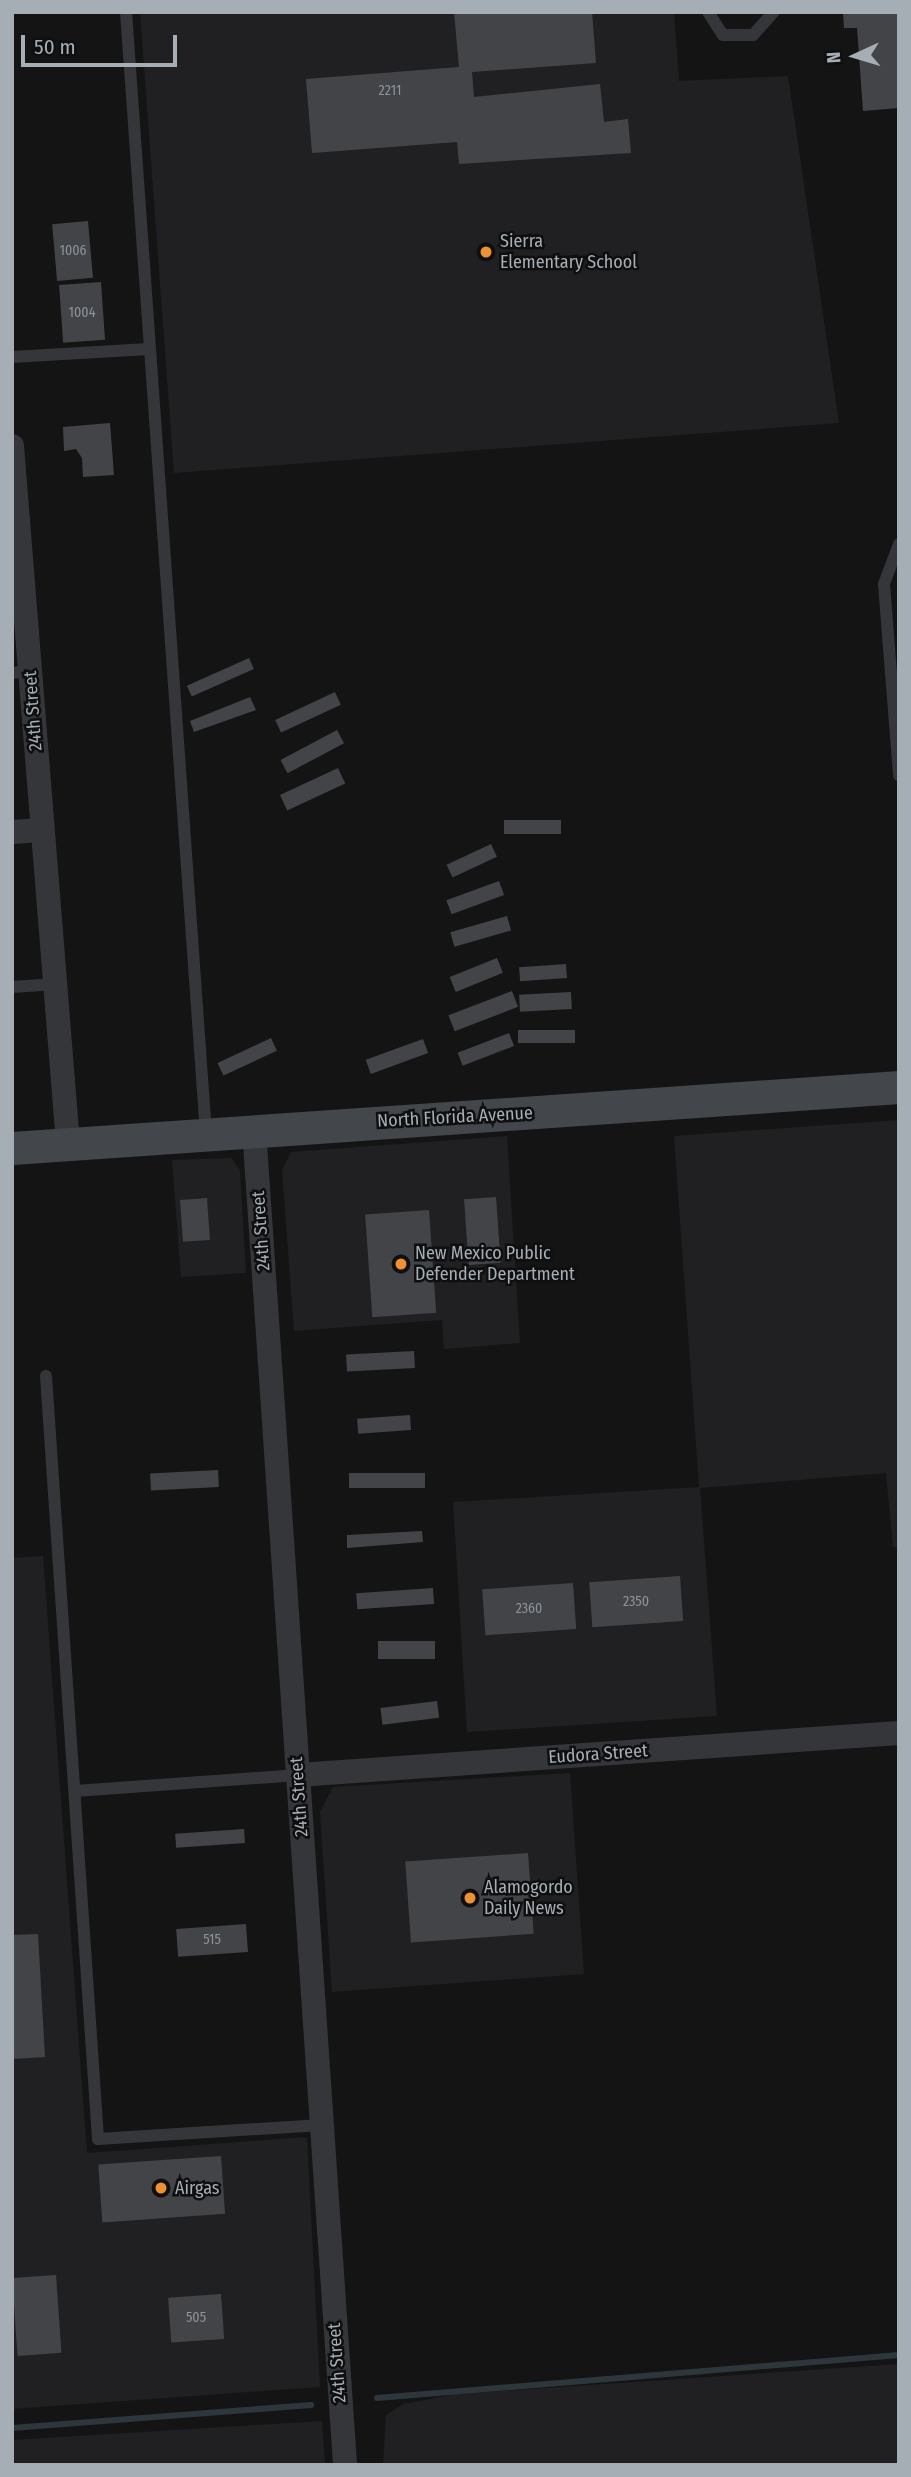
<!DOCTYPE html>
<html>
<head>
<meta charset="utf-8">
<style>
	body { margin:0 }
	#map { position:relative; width:911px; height:2477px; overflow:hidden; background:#141415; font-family:"Fira Sans Condensed",sans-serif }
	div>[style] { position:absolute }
	.built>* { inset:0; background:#202022 }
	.stream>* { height:6px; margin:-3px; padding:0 3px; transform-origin:3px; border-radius:3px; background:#2c363b }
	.building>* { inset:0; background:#434448; transform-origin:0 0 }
	.lane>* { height:12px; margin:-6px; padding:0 6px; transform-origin:6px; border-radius:6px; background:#35363a }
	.street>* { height:24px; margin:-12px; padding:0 12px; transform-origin:12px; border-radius:12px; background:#35363a }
	.secondary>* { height:33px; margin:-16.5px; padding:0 16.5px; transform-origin:16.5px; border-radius:16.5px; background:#43464a }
	.dots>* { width:19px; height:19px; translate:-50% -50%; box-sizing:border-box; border:4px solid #0f0f10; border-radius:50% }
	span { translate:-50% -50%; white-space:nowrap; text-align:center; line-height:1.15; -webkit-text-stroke:5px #0f0f10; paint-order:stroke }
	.number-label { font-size:14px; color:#8c939a }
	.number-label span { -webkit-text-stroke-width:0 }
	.poi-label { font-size:18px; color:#a5adb5 }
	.left { translate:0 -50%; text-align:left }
	.street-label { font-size:18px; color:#a5adb5 }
	.frame { position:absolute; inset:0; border:14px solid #a5adb5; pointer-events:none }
	.north { position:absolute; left:820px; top:21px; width:70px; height:70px; -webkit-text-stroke:5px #0f0f10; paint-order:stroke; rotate:266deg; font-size:19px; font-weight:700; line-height:28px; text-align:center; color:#a5adb5 }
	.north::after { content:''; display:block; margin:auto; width:24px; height:32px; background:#a5adb5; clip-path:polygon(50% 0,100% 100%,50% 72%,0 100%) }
	.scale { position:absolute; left:21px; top:35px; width:156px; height:32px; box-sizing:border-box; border:4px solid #a5adb5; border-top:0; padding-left:9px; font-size:21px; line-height:24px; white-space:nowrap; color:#a5adb5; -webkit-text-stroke:5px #0f0f10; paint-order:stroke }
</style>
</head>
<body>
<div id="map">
	<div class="built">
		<i style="clip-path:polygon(140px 12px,674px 12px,679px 81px,788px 76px,839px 423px,174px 473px)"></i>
		<i style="clip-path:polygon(899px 1120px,899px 1547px,893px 1547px,886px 1473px,700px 1488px,717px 1716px,467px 1732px,453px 1502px,699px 1487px,674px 1136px)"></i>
		<i style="clip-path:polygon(507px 1136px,520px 1343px,444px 1349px,442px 1320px,294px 1331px,282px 1170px,291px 1152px)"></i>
		<i style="clip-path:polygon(231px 1158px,240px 1170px,246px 1273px,181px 1277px,172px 1160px)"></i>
		<i style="clip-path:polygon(43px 1556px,87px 2153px,307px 2137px,320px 2387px,12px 2409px,12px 1558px)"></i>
		<i style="clip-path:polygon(570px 1773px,584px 1974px,332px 1992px,320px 1812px,333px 1787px)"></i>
		<i style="clip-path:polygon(899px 2364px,899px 2465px,383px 2465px,386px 2415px,403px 2404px,457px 2394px)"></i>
		<i style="clip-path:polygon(322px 2421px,325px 2465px,12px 2465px,12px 2440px)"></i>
	</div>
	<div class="stream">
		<i style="left:377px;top:2398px;width:524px;rotate:-4.71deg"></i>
		<i style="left:12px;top:2428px;width:300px;rotate:-4.4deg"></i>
	</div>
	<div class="building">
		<i style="clip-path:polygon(454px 12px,592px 12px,596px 63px,472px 72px,474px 97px,600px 84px,604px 122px,628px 119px,631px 153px,459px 164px,457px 142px,312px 153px,306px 79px,459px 67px)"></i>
		<i style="clip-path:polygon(843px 12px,899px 12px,899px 108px,863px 111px,857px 28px,844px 28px)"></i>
		<i style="left:88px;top:221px;width:57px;height:36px;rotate:85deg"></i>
		<i style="left:101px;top:282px;width:58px;height:42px;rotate:86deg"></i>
		<i style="clip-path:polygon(110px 423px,114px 475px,83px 477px,82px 458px,76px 449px,64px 451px,63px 427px)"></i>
		<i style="left:249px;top:658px;width:12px;height:68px;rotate:66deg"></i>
		<i style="left:335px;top:692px;width:14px;height:66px;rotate:65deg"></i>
		<i style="clip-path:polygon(250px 697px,256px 710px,194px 732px,190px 721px)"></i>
		<i style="left:337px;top:730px;width:15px;height:64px;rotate:62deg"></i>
		<i style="left:338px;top:768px;width:17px;height:64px;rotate:65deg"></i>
		<i style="left:561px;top:820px;width:14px;height:57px;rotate:90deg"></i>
		<i style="left:491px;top:844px;width:14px;height:49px;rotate:65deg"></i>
		<i style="left:499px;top:881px;width:15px;height:56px;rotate:70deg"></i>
		<i style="left:507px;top:916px;width:15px;height:59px;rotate:74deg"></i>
		<i style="left:497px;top:958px;width:16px;height:51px;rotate:68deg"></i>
		<i style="left:566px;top:964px;width:14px;height:47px;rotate:86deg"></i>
		<i style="left:512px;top:991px;width:17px;height:68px;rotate:69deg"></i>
		<i style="left:571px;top:992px;width:17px;height:52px;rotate:87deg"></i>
		<i style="left:575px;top:1030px;width:13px;height:57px;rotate:90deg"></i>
		<i style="left:509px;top:1033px;width:14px;height:55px;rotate:69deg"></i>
		<i style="left:271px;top:1038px;width:14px;height:59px;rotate:65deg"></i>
		<i style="left:423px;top:1039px;width:15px;height:61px;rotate:70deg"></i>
		<i style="left:496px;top:1197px;width:66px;height:32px;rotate:86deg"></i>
		<i style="left:207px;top:1198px;width:42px;height:27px;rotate:86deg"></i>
		<i style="left:429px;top:1210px;width:103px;height:64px;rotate:86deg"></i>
		<i style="left:414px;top:1351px;width:17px;height:68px;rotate:87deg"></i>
		<i style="left:410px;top:1415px;width:15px;height:53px;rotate:86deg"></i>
		<i style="left:218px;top:1470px;width:17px;height:68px;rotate:87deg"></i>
		<i style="left:425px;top:1473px;width:15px;height:76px;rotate:90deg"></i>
		<i style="clip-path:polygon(422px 1531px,423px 1542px,347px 1548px,347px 1535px)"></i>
		<i style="left:680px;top:1576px;width:45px;height:91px;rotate:86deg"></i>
		<i style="left:573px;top:1583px;width:46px;height:91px;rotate:86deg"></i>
		<i style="left:433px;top:1588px;width:16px;height:77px;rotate:86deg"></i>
		<i style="left:435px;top:1641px;width:18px;height:57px;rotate:90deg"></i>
		<i style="left:437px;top:1701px;width:17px;height:57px;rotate:83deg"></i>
		<i style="left:244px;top:1829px;width:14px;height:69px;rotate:86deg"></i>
		<i style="left:528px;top:1853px;width:81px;height:123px;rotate:86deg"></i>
		<i style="left:246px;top:1924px;width:28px;height:70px;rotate:86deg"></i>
		<i style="clip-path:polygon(38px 1934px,45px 2057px,12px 2059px,12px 1935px)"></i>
		<i style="left:221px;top:2156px;width:58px;height:123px;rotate:86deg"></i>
		<i style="left:56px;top:2275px;width:78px;height:44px;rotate:86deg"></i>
		<i style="left:221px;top:2294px;width:45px;height:53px;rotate:86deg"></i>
	</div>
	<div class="lane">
		<i style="left:126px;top:12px;width:1124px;rotate:85.92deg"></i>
		<i style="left:708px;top:12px;width:27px;rotate:57deg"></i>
		<i style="left:723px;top:35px;width:30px"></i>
		<i style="left:753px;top:35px;width:31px;rotate:-48deg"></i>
		<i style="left:12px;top:357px;width:137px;rotate:-3.3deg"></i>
		<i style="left:899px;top:544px;width:43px;rotate:110.6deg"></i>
		<i style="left:884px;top:584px;width:192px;rotate:85.5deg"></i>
		<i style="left:12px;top:673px;width:18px;rotate:-6deg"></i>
		<i style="left:12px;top:987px;width:45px;rotate:-3.8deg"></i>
		<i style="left:46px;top:1376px;width:765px;rotate:86.1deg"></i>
		<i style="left:98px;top:2139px;width:224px;rotate:-3.6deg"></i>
		<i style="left:75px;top:1791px;width:224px;rotate:-4.1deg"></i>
	</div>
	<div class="street">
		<i style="left:12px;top:446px;width:699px;rotate:85.41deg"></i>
		<i style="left:12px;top:832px;width:30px;rotate:-4deg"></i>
		<i style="left:254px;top:1129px;width:1339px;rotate:86.1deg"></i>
		<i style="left:298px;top:1775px;width:602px;rotate:-4deg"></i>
	</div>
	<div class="secondary">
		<i style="left:12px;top:1148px;width:889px;rotate:-3.93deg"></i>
	</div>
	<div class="dots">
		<i style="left:486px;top:252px;background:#ed9134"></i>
		<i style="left:401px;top:1264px;background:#ed9134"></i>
		<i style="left:470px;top:1898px;background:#ed9134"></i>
		<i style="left:161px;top:2188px;background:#ed9134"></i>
	</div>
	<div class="number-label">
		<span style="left:390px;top:91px">2211</span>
		<span style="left:73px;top:251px">1006</span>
		<span style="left:82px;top:313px">1004</span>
		<span style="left:636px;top:1602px">2350</span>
		<span style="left:529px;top:1609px">2360</span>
		<span style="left:212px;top:1940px">515</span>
		<span style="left:196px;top:2318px">505</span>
	</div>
	<div class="poi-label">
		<span class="left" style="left:500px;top:252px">Sierra<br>Elementary School</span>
		<span class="left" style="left:415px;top:1264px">New Mexico Public<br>Defender Department</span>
		<span class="left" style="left:484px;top:1898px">Alamogordo<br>Daily News</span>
		<span class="left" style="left:175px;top:2188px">Airgas</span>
	</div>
	<div class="street-label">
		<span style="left:33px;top:711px;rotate:-94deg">24th Street</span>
		<span style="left:455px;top:1117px;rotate:-3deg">North Florida Avenue</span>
		<span style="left:261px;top:1231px;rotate:-94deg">24th Street</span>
		<span style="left:598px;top:1754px;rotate:-4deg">Eudora Street</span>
		<span style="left:299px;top:1797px;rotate:-94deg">24th Street</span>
		<span style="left:337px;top:2363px;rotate:-94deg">24th Street</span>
	</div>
	<div class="frame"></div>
	<div class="north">N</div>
	<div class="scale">50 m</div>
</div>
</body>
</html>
